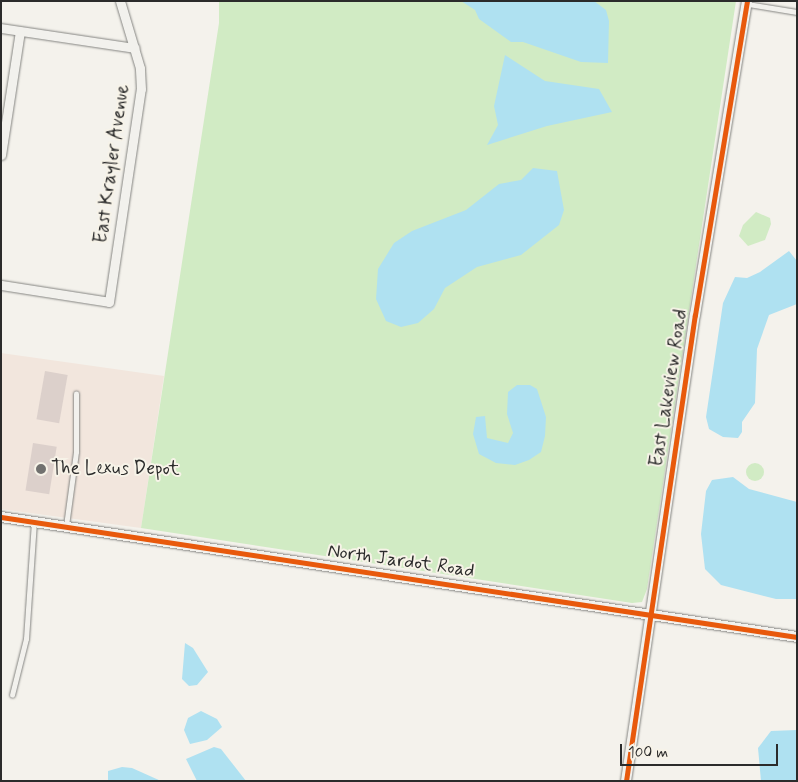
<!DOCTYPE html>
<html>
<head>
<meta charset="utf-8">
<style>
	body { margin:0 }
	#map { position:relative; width:798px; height:782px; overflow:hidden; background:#f4f2ec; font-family:Mynerve,sans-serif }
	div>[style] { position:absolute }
	.built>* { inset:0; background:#f2e6dd }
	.green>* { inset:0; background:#d1ebc4 }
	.round { border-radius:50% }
	.water>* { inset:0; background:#afe1f1 }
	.building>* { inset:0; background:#dcd0cb; transform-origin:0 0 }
	.roads { filter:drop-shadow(0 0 1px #858582) drop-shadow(0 0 1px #858582) }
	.service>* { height:4.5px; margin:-2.25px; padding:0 2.25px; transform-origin:2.25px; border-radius:2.25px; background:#f2f1ed }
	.minor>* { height:9px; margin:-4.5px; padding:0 4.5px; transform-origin:4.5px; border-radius:4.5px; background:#f2f1ed }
	.tertiary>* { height:10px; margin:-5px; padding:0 5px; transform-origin:5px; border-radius:5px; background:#f2f1ed }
	.cycleway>* { height:5px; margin:-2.5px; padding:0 2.5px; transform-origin:2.5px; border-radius:2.5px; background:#e8590c }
	.dots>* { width:14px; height:14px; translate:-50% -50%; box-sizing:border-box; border:2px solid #f7f3e8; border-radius:50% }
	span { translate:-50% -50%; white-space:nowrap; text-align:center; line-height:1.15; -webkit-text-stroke:4px #f7f3e8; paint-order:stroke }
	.street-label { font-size:19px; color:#2b2b2b }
	.poi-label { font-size:19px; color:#2b2b2b }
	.left { translate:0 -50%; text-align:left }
	.frame { position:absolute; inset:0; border:2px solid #2b2b2b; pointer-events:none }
	.scale { position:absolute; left:620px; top:744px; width:158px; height:22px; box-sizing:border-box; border:2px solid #2b2b2b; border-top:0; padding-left:6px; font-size:15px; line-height:18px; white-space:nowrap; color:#2b2b2b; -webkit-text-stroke:4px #f7f3e8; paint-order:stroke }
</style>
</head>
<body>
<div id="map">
	<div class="built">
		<i style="clip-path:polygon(1px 353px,164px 376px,141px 528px,1px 509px)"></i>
	</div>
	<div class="green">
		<i style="clip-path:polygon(219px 1px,736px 1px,647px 589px,642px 602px,632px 603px,141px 528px,219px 23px)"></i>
		<i style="clip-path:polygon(756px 212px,770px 218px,771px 224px,765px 240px,748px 246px,739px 236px,743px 225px)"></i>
		<i class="round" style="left:746px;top:463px;width:18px;height:18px"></i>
	</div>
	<div class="water">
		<i style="clip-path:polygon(461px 1px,594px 1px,606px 10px,609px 21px,608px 63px,581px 62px,523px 42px,511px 42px,479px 19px,475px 10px)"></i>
		<i style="clip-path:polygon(505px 55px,545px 81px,599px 89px,612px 112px,547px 126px,487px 145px,498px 125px,494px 106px)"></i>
		<i style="clip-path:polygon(533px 168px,557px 171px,564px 210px,559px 225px,521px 255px,477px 267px,445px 288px,434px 309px,418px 323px,401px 327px,386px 321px,376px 299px,378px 269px,394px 243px,412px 231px,466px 210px,499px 184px,521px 180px)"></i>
		<i style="clip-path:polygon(789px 251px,797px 261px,797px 304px,769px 315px,757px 349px,755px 403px,742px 422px,742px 432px,738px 438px,723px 437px,709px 429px,706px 417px,723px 303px,735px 277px,747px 278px,760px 272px)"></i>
		<i style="clip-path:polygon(517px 385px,530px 385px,537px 389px,546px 417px,545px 436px,541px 452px,529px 460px,515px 465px,496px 463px,479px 454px,473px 434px,476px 417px,485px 416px,487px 438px,508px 443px,513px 433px,507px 414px,508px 392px)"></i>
		<i style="clip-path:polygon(733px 477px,749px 489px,797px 502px,797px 599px,776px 599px,721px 585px,705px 569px,701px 534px,706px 491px,712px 480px)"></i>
		<i style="clip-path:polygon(185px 643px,193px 648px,208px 672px,197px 685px,189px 686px,182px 679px)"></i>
		<i style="clip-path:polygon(201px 711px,217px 719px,222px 727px,207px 740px,190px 744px,184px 730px,188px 718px)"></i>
		<i style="clip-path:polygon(797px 730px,797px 781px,761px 781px,758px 748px,771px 731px)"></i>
		<i style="clip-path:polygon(214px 747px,221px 749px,246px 781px,197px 781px,186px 759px)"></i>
		<i style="clip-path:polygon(122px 767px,132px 768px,161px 781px,108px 781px,108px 771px)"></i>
	</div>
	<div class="building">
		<i style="left:45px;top:371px;width:23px;height:49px;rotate:10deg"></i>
		<i style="left:33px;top:443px;width:24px;height:48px;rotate:9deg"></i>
	</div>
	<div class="roads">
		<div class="service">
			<i style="left:748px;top:4px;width:50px;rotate:9.3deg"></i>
			<i style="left:66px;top:526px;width:75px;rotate:-82.3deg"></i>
			<i style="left:76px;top:452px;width:58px;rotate:-90deg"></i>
			<i style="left:12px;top:695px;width:58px;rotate:-76deg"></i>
			<i style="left:26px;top:639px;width:116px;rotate:-86.1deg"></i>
		</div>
		<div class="minor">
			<i style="left:1px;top:28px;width:135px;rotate:8.5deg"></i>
			<i style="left:1px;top:155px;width:125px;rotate:-81.3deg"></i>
			<i style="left:1px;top:285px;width:109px;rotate:8.9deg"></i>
			<i style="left:109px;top:302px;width:215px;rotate:-81.5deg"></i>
			<i style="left:141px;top:89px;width:21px;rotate:-93deg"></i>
			<i style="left:140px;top:68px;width:70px;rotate:-106.6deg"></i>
		</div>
		<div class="tertiary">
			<i style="left:1px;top:517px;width:805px;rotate:8.57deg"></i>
			<i style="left:626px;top:781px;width:471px;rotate:-81.6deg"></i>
			<i style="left:695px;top:315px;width:318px;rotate:-80.6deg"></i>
		</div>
	</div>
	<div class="cycleway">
		<i style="left:1px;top:517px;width:805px;rotate:8.57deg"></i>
		<i style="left:626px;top:781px;width:471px;rotate:-81.6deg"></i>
		<i style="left:695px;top:315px;width:318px;rotate:-80.6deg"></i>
	</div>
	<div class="dots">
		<i style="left:41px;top:469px;background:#71716f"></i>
	</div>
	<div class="street-label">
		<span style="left:112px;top:164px;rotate:-82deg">East Krayler Avenue</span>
		<span style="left:669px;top:388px;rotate:-81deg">East Lakeview Road</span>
		<span style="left:401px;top:561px;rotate:8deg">North Jardot Road</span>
	</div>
	<div class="poi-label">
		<span class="left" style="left:51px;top:469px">The Lexus Depot</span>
	</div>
	<div class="frame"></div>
	<div class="scale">100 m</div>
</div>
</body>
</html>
